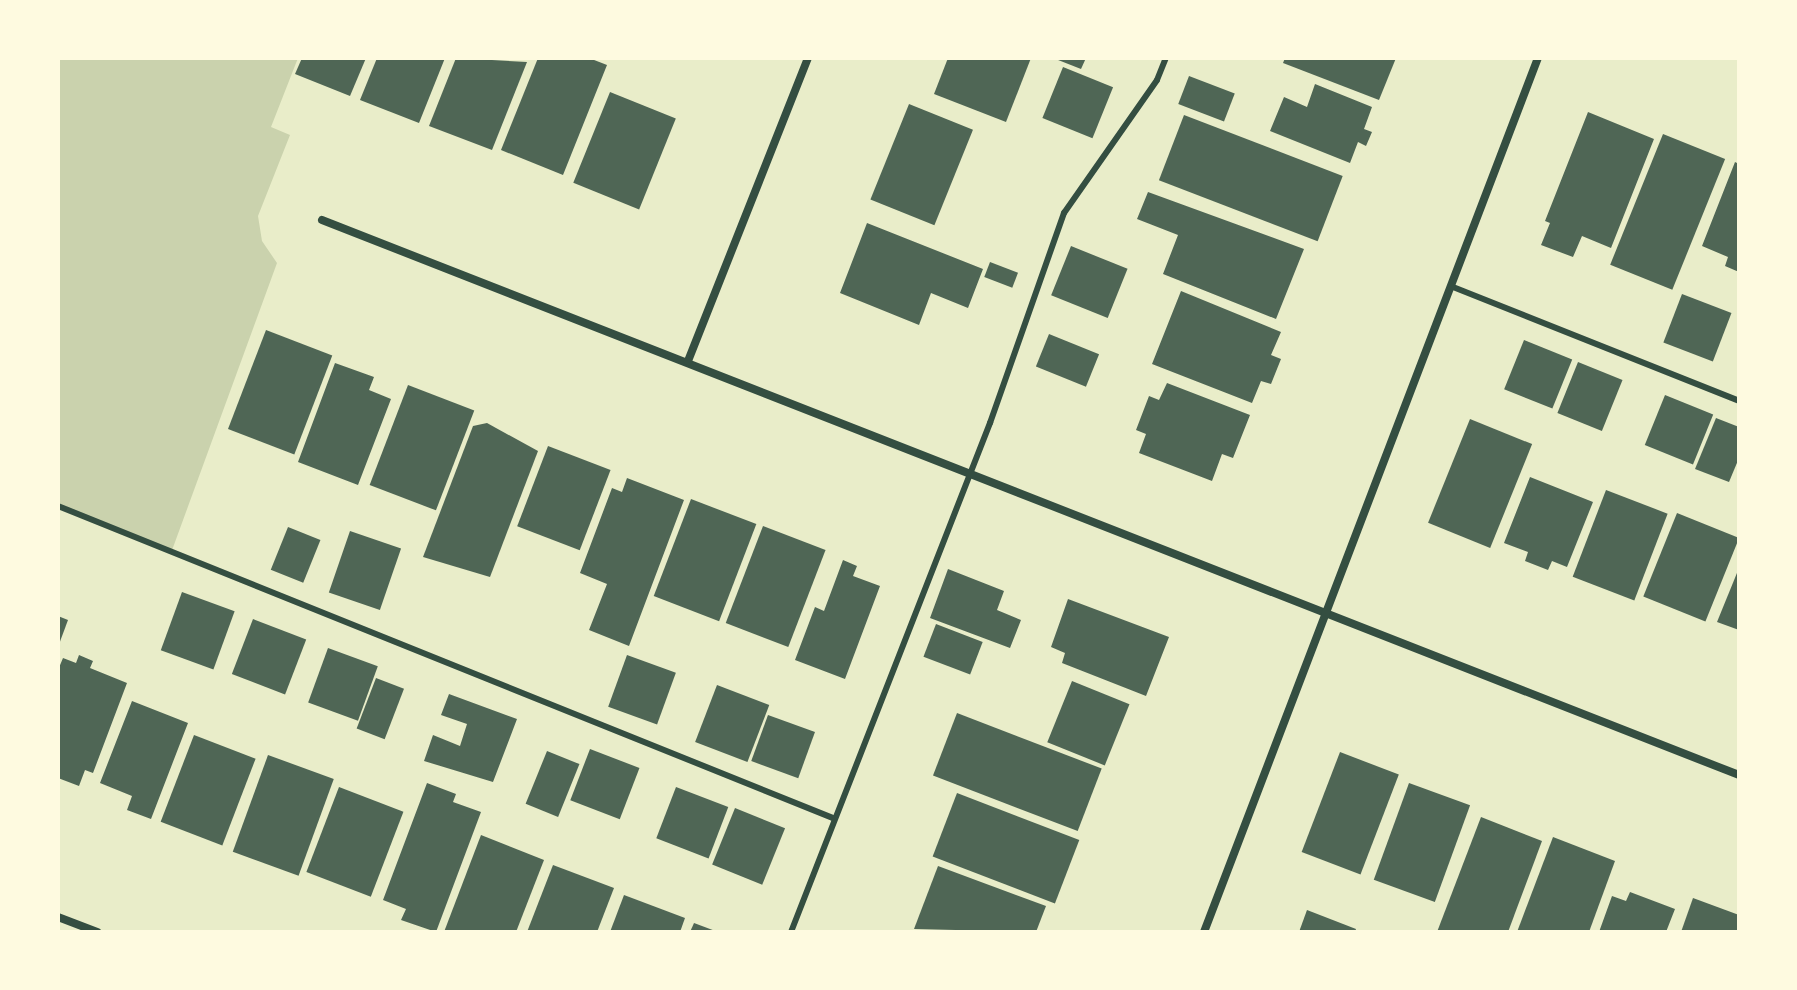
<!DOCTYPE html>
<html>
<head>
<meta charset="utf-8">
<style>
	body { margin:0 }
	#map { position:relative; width:1797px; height:990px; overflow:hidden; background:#e9edc9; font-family:Manrope,sans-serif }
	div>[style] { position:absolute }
	.green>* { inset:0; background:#cad2ad }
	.building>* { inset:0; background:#4f6655; transform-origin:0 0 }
	.service>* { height:6px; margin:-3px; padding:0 3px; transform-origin:3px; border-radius:3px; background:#344e41 }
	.minor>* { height:8px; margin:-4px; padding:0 4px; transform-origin:4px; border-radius:4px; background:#344e41 }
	span { translate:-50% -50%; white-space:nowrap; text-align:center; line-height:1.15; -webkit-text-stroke:6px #fefae0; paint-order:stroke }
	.frame { position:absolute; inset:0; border:60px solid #fefae0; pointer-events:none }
</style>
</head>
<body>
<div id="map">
	<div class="green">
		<i style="clip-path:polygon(58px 58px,298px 58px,271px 127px,290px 135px,258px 216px,262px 241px,277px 263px,171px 553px,58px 506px)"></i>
	</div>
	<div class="building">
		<i style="clip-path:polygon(302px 58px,366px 58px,350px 96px,295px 74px)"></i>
		<i style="clip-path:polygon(377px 58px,445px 58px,419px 123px,360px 100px)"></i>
		<i style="clip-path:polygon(456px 58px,527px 62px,492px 150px,429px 126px)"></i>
		<i style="clip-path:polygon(538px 58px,589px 58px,607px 65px,563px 175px,501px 150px)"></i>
		<i style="clip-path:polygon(948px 58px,1031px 58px,1006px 122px,934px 94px)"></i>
		<i style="clip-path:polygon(1053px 58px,1086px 58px,1081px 69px)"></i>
		<i style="clip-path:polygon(1285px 58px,1396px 58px,1379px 100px,1283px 63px)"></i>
		<i style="left:1063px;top:67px;width:54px;height:55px;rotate:22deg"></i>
		<i style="left:1189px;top:76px;width:49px;height:30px;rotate:21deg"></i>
		<i style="clip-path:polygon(1315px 84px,1372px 107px,1364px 129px,1372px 132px,1366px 146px,1358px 142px,1350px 163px,1270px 131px,1284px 97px,1307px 107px)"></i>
		<i style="left:610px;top:92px;width:71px;height:98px;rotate:22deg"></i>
		<i style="left:909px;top:104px;width:69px;height:103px;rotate:22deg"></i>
		<i style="clip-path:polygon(1588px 112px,1654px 139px,1611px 248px,1582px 236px,1573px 257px,1541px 245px,1550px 223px,1545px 221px)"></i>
		<i style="left:1184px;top:115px;width:170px;height:70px;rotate:21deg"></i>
		<i style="left:1663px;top:134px;width:67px;height:141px;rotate:22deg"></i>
		<i style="clip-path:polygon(1735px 162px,1739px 164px,1739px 272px,1725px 266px,1728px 257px,1702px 246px)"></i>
		<i style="clip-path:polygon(1148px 192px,1304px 249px,1276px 319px,1163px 274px,1178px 235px,1137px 219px)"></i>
		<i style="clip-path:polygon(867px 223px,983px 269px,968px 308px,931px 293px,919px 325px,840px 293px)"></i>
		<i style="left:1071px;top:246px;width:61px;height:53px;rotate:22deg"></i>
		<i style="left:990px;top:262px;width:30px;height:16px;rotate:21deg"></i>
		<i style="clip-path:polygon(1181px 291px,1281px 332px,1271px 355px,1281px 359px,1271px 384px,1261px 381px,1252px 403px,1152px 364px)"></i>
		<i style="left:1682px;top:294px;width:53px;height:52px;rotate:21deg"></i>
		<i style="left:266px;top:330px;width:71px;height:106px;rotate:21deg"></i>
		<i style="left:1049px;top:334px;width:54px;height:35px;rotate:22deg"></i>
		<i style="left:1524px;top:340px;width:52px;height:53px;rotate:22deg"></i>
		<i style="left:1578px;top:362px;width:48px;height:55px;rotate:22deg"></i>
		<i style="clip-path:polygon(335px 363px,374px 377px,369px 390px,391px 399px,358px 485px,298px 462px)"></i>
		<i style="clip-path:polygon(1167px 383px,1250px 415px,1233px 458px,1222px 454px,1212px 481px,1139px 453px,1146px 434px,1136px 430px,1149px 396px,1159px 400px)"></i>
		<i style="left:408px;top:385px;width:71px;height:107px;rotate:21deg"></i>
		<i style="left:1665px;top:395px;width:52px;height:54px;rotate:22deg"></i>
		<i style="clip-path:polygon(1716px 418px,1739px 427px,1739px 458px,1729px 482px,1695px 469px)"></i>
		<i style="left:1470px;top:419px;width:67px;height:112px;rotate:22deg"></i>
		<i style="clip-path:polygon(487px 423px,538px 451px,490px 577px,423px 557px,473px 426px)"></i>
		<i style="left:548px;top:446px;width:67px;height:86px;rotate:21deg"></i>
		<i style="clip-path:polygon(1530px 477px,1593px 502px,1567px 567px,1552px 561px,1548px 570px,1525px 561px,1528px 552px,1504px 543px)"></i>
		<i style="clip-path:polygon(627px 478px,684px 500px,629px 646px,589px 630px,607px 584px,580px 573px,612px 488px,622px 492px)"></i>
		<i style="left:1606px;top:490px;width:66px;height:93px;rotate:21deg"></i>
		<i style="left:691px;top:499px;width:70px;height:104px;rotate:21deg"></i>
		<i style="left:1677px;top:513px;width:67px;height:90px;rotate:22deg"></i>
		<i style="left:763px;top:526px;width:67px;height:104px;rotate:21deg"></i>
		<i style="left:288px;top:527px;width:35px;height:46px;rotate:22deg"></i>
		<i style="left:350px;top:531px;width:54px;height:65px;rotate:19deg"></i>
		<i style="clip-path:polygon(843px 560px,857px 566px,853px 576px,880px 586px,845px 679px,795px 660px,815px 607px,824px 611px)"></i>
		<i style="clip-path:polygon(1739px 568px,1739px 630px,1717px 622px)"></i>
		<i style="clip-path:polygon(948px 569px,1004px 591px,997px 610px,1021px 620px,1010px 648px,930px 618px)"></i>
		<i style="left:182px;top:592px;width:56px;height:62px;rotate:20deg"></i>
		<i style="clip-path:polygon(1068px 599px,1169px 637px,1146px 696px,1062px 663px,1065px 653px,1051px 647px)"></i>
		<i style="clip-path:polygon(58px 616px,68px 620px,58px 647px)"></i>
		<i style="left:253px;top:619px;width:57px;height:59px;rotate:21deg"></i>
		<i style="left:936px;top:624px;width:50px;height:35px;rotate:21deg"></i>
		<i style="left:328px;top:648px;width:53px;height:58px;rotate:20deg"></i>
		<i style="clip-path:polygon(79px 655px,93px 661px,90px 668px,127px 683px,93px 773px,85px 770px,79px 786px,58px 778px,58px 670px,63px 658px,76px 663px)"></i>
		<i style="left:627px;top:655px;width:52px;height:55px;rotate:20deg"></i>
		<i style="left:376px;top:678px;width:30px;height:54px;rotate:21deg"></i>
		<i style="left:1072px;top:681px;width:62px;height:66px;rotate:22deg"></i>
		<i style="left:717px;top:685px;width:56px;height:61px;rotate:21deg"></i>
		<i style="clip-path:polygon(449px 694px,517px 719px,493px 782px,424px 761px,433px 735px,460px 746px,467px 724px,441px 715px)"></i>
		<i style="clip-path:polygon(132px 701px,188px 723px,151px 819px,127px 810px,132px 796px,100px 783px)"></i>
		<i style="left:957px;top:713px;width:155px;height:67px;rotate:21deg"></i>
		<i style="left:768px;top:715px;width:50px;height:49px;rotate:20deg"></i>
		<i style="left:194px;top:735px;width:66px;height:93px;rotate:21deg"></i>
		<i style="left:590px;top:749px;width:53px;height:55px;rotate:21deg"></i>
		<i style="left:547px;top:751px;width:35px;height:57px;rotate:22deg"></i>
		<i style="left:1340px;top:752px;width:63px;height:107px;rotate:21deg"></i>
		<i style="left:268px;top:755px;width:70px;height:103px;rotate:20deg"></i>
		<i style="clip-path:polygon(427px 783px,456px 794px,453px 802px,481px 812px,436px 932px,401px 920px,406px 909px,383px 900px)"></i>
		<i style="left:1409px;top:783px;width:65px;height:103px;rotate:20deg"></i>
		<i style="left:339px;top:787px;width:69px;height:91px;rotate:21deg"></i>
		<i style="left:676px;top:787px;width:56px;height:55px;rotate:21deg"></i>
		<i style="left:957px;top:793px;width:131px;height:68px;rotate:21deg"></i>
		<i style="left:735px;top:808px;width:54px;height:61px;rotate:22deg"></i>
		<i style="clip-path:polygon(1481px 817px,1542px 841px,1508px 932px,1437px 932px)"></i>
		<i style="clip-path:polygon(481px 835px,544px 860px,516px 932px,444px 932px)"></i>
		<i style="clip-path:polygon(1553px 837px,1615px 861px,1589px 932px,1517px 932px)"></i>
		<i style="clip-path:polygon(553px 865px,614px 888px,597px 932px,527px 932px)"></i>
		<i style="clip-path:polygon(938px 866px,1046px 906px,1036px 932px,914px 929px)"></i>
		<i style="clip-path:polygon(1630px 892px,1675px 909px,1666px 932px,1599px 932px,1612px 896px,1626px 901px)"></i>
		<i style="clip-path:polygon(624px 895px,685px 918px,680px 932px,610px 932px)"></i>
		<i style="clip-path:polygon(1693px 898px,1739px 915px,1739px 932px,1681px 932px)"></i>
		<i style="clip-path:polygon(1307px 910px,1356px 929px,1355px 932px,1299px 932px)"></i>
		<i style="clip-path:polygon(694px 923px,718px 932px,690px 932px)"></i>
	</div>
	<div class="service">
		<i style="left:1453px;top:287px;width:308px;rotate:21.7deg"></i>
		<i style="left:58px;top:506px;width:835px;rotate:21.93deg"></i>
		<i style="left:791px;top:932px;width:547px;rotate:-68.65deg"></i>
		<i style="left:990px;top:423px;width:223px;rotate:-70.6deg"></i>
		<i style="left:1064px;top:213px;width:162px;rotate:-55deg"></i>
		<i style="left:1157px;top:80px;width:24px;rotate:-68deg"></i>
	</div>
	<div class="minor">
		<i style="left:322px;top:220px;width:1522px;rotate:21.39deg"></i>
		<i style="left:688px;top:361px;width:326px;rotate:-68.4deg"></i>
		<i style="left:58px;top:917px;width:42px;rotate:21deg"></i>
		<i style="left:1204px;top:932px;width:936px;rotate:-69.09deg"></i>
	</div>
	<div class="frame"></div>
</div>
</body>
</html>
